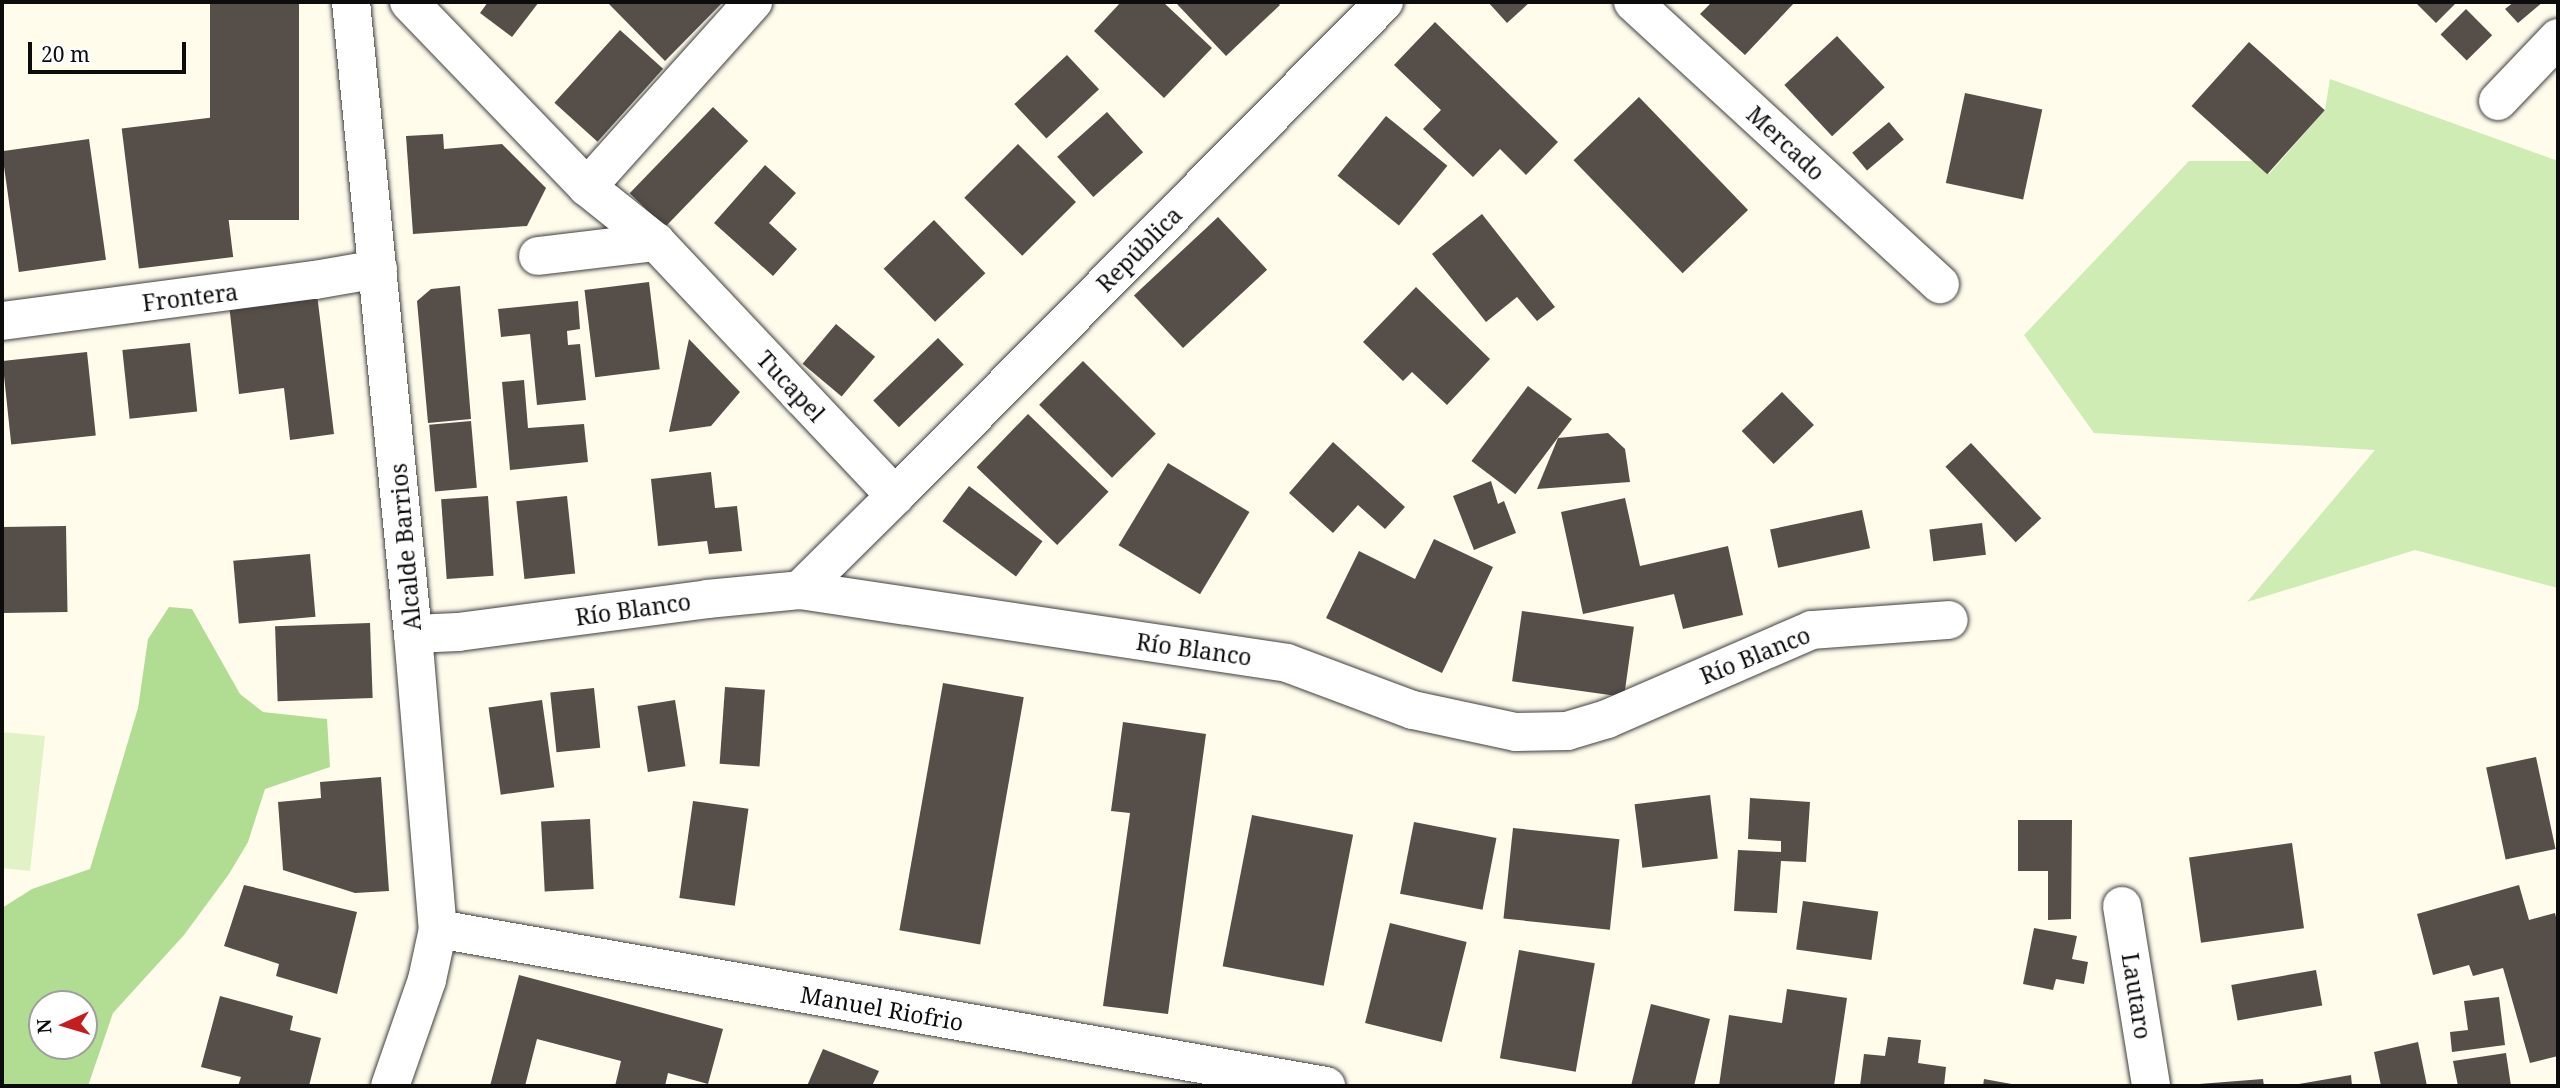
<!DOCTYPE html>
<html>
<head>
<meta charset="utf-8">
<style>
	body { margin:0 }
	#map { position:relative; width:2560px; height:1088px; overflow:hidden; background:#fffcec; font-family:"Noto Serif",serif }
	div>[style] { position:absolute }
	.green>* { inset:0; background:#ceecb3 }
	.forest>* { inset:0; background:#b1dd92 }
	.pitch>* { inset:0; background:#e1f2c6 }
	.building>* { inset:0; background:#564e48; transform-origin:0 0 }
	.roads { filter:drop-shadow(0 0 2px #3f3f3f) drop-shadow(0 0 2px #3f3f3f) }
	.minor>* { height:38px; margin:-19px; padding:0 19px; transform-origin:19px; border-radius:19px; background:#fff }
	.tertiary>* { height:38px; margin:-19px; padding:0 19px; transform-origin:19px; border-radius:19px; background:#fff }
	span { translate:-50% -50%; white-space:nowrap; text-align:center; line-height:1.15; -webkit-text-stroke:7px #fff; paint-order:stroke }
	.street-label { font-size:23px; color:#0c0c0c }
	.frame { position:absolute; inset:0; border:4px solid #0c0c0c; pointer-events:none }
	.north { position:absolute; left:28px; top:990px; width:70px; height:70px; box-sizing:border-box; background:#fff; border:2px solid #9e9e9e; border-radius:50%; rotate:266deg; font-size:19px; font-weight:700; line-height:28px; text-align:center; color:#0c0c0c }
	.north::after { content:''; display:block; margin:auto; width:24px; height:32px; background:#c51c1e; clip-path:polygon(50% 0,100% 100%,50% 72%,0 100%) }
	.scale { position:absolute; left:28px; top:42px; width:158px; height:32px; box-sizing:border-box; border:4px solid #0c0c0c; border-top:0; padding-left:9px; font-size:21px; line-height:24px; white-space:nowrap; color:#0c0c0c; -webkit-text-stroke:5px #fff; paint-order:stroke }
</style>
</head>
<body>
<div id="map">
	<div class="green">
		<i style="clip-path:polygon(2330px 79px,2558px 161px,2558px 588px,2415px 550px,2247px 602px,2375px 450px,2094px 433px,2024px 335px,2189px 161px,2253px 161px,2269px 174px,2325px 110px)"></i>
	</div>
	<div class="forest">
		<i style="clip-path:polygon(evenodd,169px 607px,192px 609px,240px 694px,263px 712px,327px 719px,330px 767px,265px 789px,248px 842px,229px 874px,184px 935px,113px 1013px,88px 1086px,2px 1086px,2px 908px,32px 889px,90px 869px,138px 708px,148px 639px,169px 607px,42px 1004px,84px 1004px,84px 1046px,42px 1046px,42px 1004px)"></i>
	</div>
	<div class="pitch">
		<i style="clip-path:polygon(2px 732px,45px 736px,30px 871px,2px 868px)"></i>
	</div>
	<div class="building">
		<i style="left:210px;top:2px;width:89px;height:218px"></i>
		<i style="clip-path:polygon(488px 2px,539px 2px,512px 37px,480px 13px)"></i>
		<i style="clip-path:polygon(607px 2px,723px 2px,665px 61px)"></i>
		<i style="clip-path:polygon(1121px 2px,1163px 2px,1212px 48px,1164px 98px,1094px 31px)"></i>
		<i style="clip-path:polygon(1180px 2px,1277px 2px,1280px 5px,1226px 56px,1177px 4px)"></i>
		<i style="clip-path:polygon(1488px 2px,1530px 2px,1507px 23px)"></i>
		<i style="clip-path:polygon(1712px 2px,1795px 2px,1745px 55px,1700px 14px)"></i>
		<i style="clip-path:polygon(2415px 2px,2457px 2px,2436px 23px)"></i>
		<i style="clip-path:polygon(2514px 2px,2543px 2px,2518px 23px,2505px 9px)"></i>
		<i style="left:2466px;top:9px;width:37px;height:36px;rotate:45deg"></i>
		<i style="clip-path:polygon(1435px 22px,1558px 142px,1526px 175px,1500px 149px,1473px 177px,1423px 129px,1441px 110px,1394px 65px)"></i>
		<i style="left:620px;top:30px;width:58px;height:98px;rotate:42deg"></i>
		<i style="left:1837px;top:36px;width:70px;height:72px;rotate:47deg"></i>
		<i style="left:2249px;top:42px;width:102px;height:86px;rotate:42deg"></i>
		<i style="left:1067px;top:55px;width:47px;height:72px;rotate:47deg"></i>
		<i style="left:1965px;top:93px;width:79px;height:92px;rotate:12deg"></i>
		<i style="left:1639px;top:97px;width:157px;height:91px;rotate:46deg"></i>
		<i style="left:713px;top:107px;width:49px;height:120px;rotate:44deg"></i>
		<i style="left:1107px;top:112px;width:54px;height:67px;rotate:48deg"></i>
		<i style="left:1386px;top:116px;width:79px;height:77px;rotate:39deg"></i>
		<i style="left:216px;top:117px;width:141px;height:95px;rotate:83deg"></i>
		<i style="left:1889px;top:122px;width:23px;height:48px;rotate:50deg"></i>
		<i style="clip-path:polygon(443px 134px,444px 149px,502px 144px,546px 188px,527px 226px,413px 234px,406px 136px)"></i>
		<i style="left:89px;top:139px;width:122px;height:88px;rotate:82deg"></i>
		<i style="left:1018px;top:144px;width:82px;height:76px;rotate:45deg"></i>
		<i style="clip-path:polygon(765px 165px,796px 193px,769px 223px,797px 249px,773px 276px,714px 223px)"></i>
		<i style="clip-path:polygon(1482px 214px,1555px 307px,1537px 321px,1517px 297px,1486px 322px,1432px 254px)"></i>
		<i style="left:1218px;top:217px;width:72px;height:115px;rotate:47deg"></i>
		<i style="left:934px;top:220px;width:74px;height:70px;rotate:46deg"></i>
		<i style="left:649px;top:282px;width:88px;height:65px;rotate:83deg"></i>
		<i style="clip-path:polygon(460px 286px,471px 419px,428px 423px,417px 301px,431px 289px)"></i>
		<i style="clip-path:polygon(1416px 287px,1490px 359px,1447px 405px,1412px 372px,1403px 381px,1363px 342px)"></i>
		<i style="clip-path:polygon(317px 294px,334px 434px,290px 440px,284px 388px,239px 394px,229px 304px)"></i>
		<i style="clip-path:polygon(578px 301px,580px 329px,567px 331px,568px 345px,580px 344px,586px 400px,537px 405px,530px 334px,501px 337px,498px 309px)"></i>
		<i style="left:836px;top:324px;width:51px;height:52px;rotate:40deg"></i>
		<i style="left:938px;top:338px;width:37px;height:90px;rotate:46deg"></i>
		<i style="clip-path:polygon(689px 339px,740px 392px,711px 426px,669px 432px)"></i>
		<i style="left:190px;top:343px;width:69px;height:68px;rotate:84deg"></i>
		<i style="left:87px;top:352px;width:84px;height:85px;rotate:84deg"></i>
		<i style="left:1083px;top:361px;width:103px;height:62px;rotate:45deg"></i>
		<i style="clip-path:polygon(524px 380px,528px 428px,584px 424px,588px 462px,510px 470px,502px 382px)"></i>
		<i style="left:1528px;top:386px;width:55px;height:94px;rotate:37deg"></i>
		<i style="left:1782px;top:392px;width:46px;height:56px;rotate:46deg"></i>
		<i style="left:1028px;top:414px;width:112px;height:74px;rotate:44deg"></i>
		<i style="left:471px;top:421px;width:67px;height:42px;rotate:85deg"></i>
		<i style="clip-path:polygon(1608px 433px,1625px 449px,1630px 482px,1537px 489px,1558px 438px)"></i>
		<i style="clip-path:polygon(1333px 442px,1405px 507px,1385px 529px,1358px 505px,1333px 533px,1289px 493px)"></i>
		<i style="left:1971px;top:443px;width:103px;height:35px;rotate:47deg"></i>
		<i style="left:1168px;top:463px;width:95px;height:96px;rotate:31deg"></i>
		<i style="clip-path:polygon(711px 472px,715px 508px,737px 506px,742px 551px,709px 554px,707px 541px,658px 546px,651px 479px)"></i>
		<i style="clip-path:polygon(1491px 481px,1498px 504px,1504px 501px,1516px 533px,1474px 550px,1453px 496px)"></i>
		<i style="left:969px;top:486px;width:92px;height:44px;rotate:37deg"></i>
		<i style="left:488px;top:496px;width:80px;height:47px;rotate:86deg"></i>
		<i style="left:567px;top:496px;width:78px;height:51px;rotate:84deg"></i>
		<i style="clip-path:polygon(1625px 498px,1640px 566px,1728px 546px,1743px 615px,1683px 629px,1674px 594px,1583px 614px,1561px 512px)"></i>
		<i style="left:1862px;top:510px;width:39px;height:94px;rotate:78deg"></i>
		<i style="left:1982px;top:523px;width:32px;height:53px;rotate:83deg"></i>
		<i style="left:66px;top:526px;width:86px;height:64px;rotate:89deg"></i>
		<i style="clip-path:polygon(1434px 539px,1493px 567px,1442px 673px,1326px 618px,1359px 551px,1415px 579px)"></i>
		<i style="left:310px;top:554px;width:63px;height:77px;rotate:85deg"></i>
		<i style="left:1522px;top:611px;width:113px;height:71px;rotate:8deg"></i>
		<i style="left:370px;top:623px;width:75px;height:95px;rotate:88deg"></i>
		<i style="left:943px;top:683px;width:82px;height:251px;rotate:10deg"></i>
		<i style="left:725px;top:687px;width:40px;height:77px;rotate:4deg"></i>
		<i style="left:594px;top:688px;width:60px;height:44px;rotate:84deg"></i>
		<i style="left:542px;top:700px;width:88px;height:54px;rotate:82deg"></i>
		<i style="left:675px;top:700px;width:67px;height:38px;rotate:81deg"></i>
		<i style="clip-path:polygon(1123px 722px,1206px 734px,1168px 1014px,1103px 1006px,1130px 813px,1111px 811px)"></i>
		<i style="left:2536px;top:757px;width:94px;height:51px;rotate:78deg"></i>
		<i style="clip-path:polygon(381px 777px,389px 891px,355px 893px,283px 870px,278px 802px,321px 798px,320px 782px)"></i>
		<i style="left:1710px;top:795px;width:64px;height:76px;rotate:83deg"></i>
		<i style="clip-path:polygon(1750px 798px,1810px 802px,1806px 862px,1781px 861px,1777px 913px,1734px 911px,1738px 850px,1781px 852px,1781px 841px,1748px 839px)"></i>
		<i style="left:693px;top:801px;width:56px;height:98px;rotate:8deg"></i>
		<i style="left:1252px;top:815px;width:103px;height:154px;rotate:11deg"></i>
		<i style="left:590px;top:819px;width:70px;height:49px;rotate:87deg"></i>
		<i style="clip-path:polygon(2018px 820px,2072px 820px,2071px 919px,2048px 920px,2048px 871px,2018px 871px)"></i>
		<i style="left:1414px;top:822px;width:84px;height:73px;rotate:11deg"></i>
		<i style="left:1513px;top:828px;width:107px;height:91px;rotate:6deg"></i>
		<i style="left:2292px;top:843px;width:86px;height:104px;rotate:82deg"></i>
		<i style="clip-path:polygon(244px 885px,357px 912px,337px 994px,276px 976px,279px 964px,224px 946px)"></i>
		<i style="clip-path:polygon(2519px 885px,2529px 920px,2555px 913px,2558px 926px,2558px 1056px,2530px 1063px,2503px 968px,2473px 976px,2469px 965px,2433px 975px,2417px 914px)"></i>
		<i style="left:1803px;top:901px;width:76px;height:49px;rotate:8deg"></i>
		<i style="left:1390px;top:923px;width:79px;height:103px;rotate:14deg"></i>
		<i style="clip-path:polygon(2034px 928px,2077px 936px,2072px 959px,2088px 962px,2084px 984px,2056px 979px,2053px 990px,2023px 984px)"></i>
		<i style="left:1519px;top:950px;width:77px;height:110px;rotate:10deg"></i>
		<i style="left:2316px;top:970px;width:36px;height:86px;rotate:80deg"></i>
		<i style="clip-path:polygon(519px 975px,723px 1029px,708px 1084px,668px 1073px,665px 1086px,615px 1086px,621px 1061px,537px 1039px,525px 1086px,490px 1086px)"></i>
		<i style="clip-path:polygon(1787px 989px,1847px 998px,1834px 1086px,1719px 1086px,1729px 1015px,1782px 1023px)"></i>
		<i style="clip-path:polygon(220px 996px,293px 1016px,290px 1030px,321px 1038px,309px 1086px,238px 1086px,241px 1077px,201px 1067px)"></i>
		<i style="clip-path:polygon(2499px 997px,2505px 1045px,2452px 1052px,2450px 1032px,2468px 1030px,2464px 1001px)"></i>
		<i style="clip-path:polygon(1651px 1004px,1710px 1019px,1694px 1086px,1631px 1086px)"></i>
		<i style="clip-path:polygon(1888px 1037px,1921px 1040px,1918px 1063px,1946px 1067px,1944px 1086px,1860px 1086px,1864px 1054px,1885px 1056px)"></i>
		<i style="clip-path:polygon(2418px 1042px,2427px 1086px,2381px 1086px,2374px 1052px)"></i>
		<i style="clip-path:polygon(823px 1049px,879px 1071px,872px 1086px,807px 1086px)"></i>
		<i style="clip-path:polygon(2506px 1053px,2511px 1086px,2458px 1086px,2453px 1061px)"></i>
		<i style="clip-path:polygon(2351px 1075px,2352px 1086px,2293px 1086px,2293px 1085px)"></i>
		<i style="clip-path:polygon(1984px 1079px,2017px 1085px,2017px 1086px,1983px 1086px)"></i>
		<i style="clip-path:polygon(2263px 1079px,2264px 1086px,2199px 1086px,2199px 1084px)"></i>
	</div>
	<div class="roads">
		<div class="minor">
			<i style="left:409px;top:2px;width:257px;rotate:46.1deg"></i>
			<i style="left:587px;top:187px;width:88px;rotate:38.6deg"></i>
			<i style="left:656px;top:242px;width:349px;rotate:46.7deg"></i>
			<i style="left:895px;top:496px;width:134px;rotate:135.3deg"></i>
			<i style="left:1633px;top:2px;width:417px;rotate:42.6deg"></i>
			<i style="left:2498px;top:101px;width:87px;rotate:-46.4deg"></i>
			<i style="left:587px;top:187px;width:249px;rotate:-48.1deg"></i>
			<i style="left:538px;top:256px;width:119px;rotate:-6.8deg"></i>
			<i style="left:2px;top:321px;width:316px;rotate:-7.5deg"></i>
			<i style="left:315px;top:280px;width:64px;rotate:-9.9deg"></i>
			<i style="left:895px;top:496px;width:695px;rotate:-45.29deg"></i>
			<i style="left:413px;top:634px;width:45px;rotate:-2.5deg"></i>
			<i style="left:458px;top:632px;width:251px;rotate:-7.5deg"></i>
			<i style="left:707px;top:599px;width:93px;rotate:-5.5deg"></i>
			<i style="left:800px;top:590px;width:492px;rotate:8.5deg"></i>
			<i style="left:1287px;top:663px;width:134px;rotate:20.5deg"></i>
			<i style="left:1413px;top:710px;width:105px;rotate:12.1deg"></i>
			<i style="left:1516px;top:732px;width:51px;rotate:-1.1deg"></i>
			<i style="left:1567px;top:731px;width:42px;rotate:-16.7deg"></i>
			<i style="left:1607px;top:719px;width:223px;rotate:-23.5deg"></i>
			<i style="left:1812px;top:630px;width:137px;rotate:-4.2deg"></i>
			<i style="left:2122px;top:906px;width:182px;rotate:80.8deg"></i>
			<i style="left:438px;top:929px;width:902px;rotate:10.03deg"></i>
		</div>
		<div class="tertiary">
			<i style="left:351px;top:2px;width:635px;rotate:84.4deg"></i>
			<i style="left:413px;top:634px;width:296px;rotate:85.2deg"></i>
			<i style="left:438px;top:929px;width:52px;rotate:102.2deg"></i>
			<i style="left:427px;top:980px;width:112px;rotate:109.2deg"></i>
		</div>
	</div>
	<div class="street-label">
		<span style="left:1786px;top:143px;rotate:43deg">Mercado</span>
		<span style="left:1139px;top:249px;rotate:-45deg">República</span>
		<span style="left:190px;top:297px;rotate:-7deg">Frontera</span>
		<span style="left:791px;top:386px;rotate:47deg">Tucapel</span>
		<span style="left:405px;top:547px;rotate:-95deg">Alcalde Barrios</span>
		<span style="left:633px;top:609px;rotate:-8deg">Río Blanco</span>
		<span style="left:1194px;top:649px;rotate:8deg">Río Blanco</span>
		<span style="left:1755px;top:655px;rotate:-22deg">Río Blanco</span>
		<span style="left:2137px;top:996px;rotate:81deg">Lautaro</span>
		<span style="left:882px;top:1008px;rotate:10deg">Manuel Riofrio</span>
	</div>
	<div class="frame"></div>
	<div class="north">N</div>
	<div class="scale">20 m</div>
</div>
</body>
</html>
